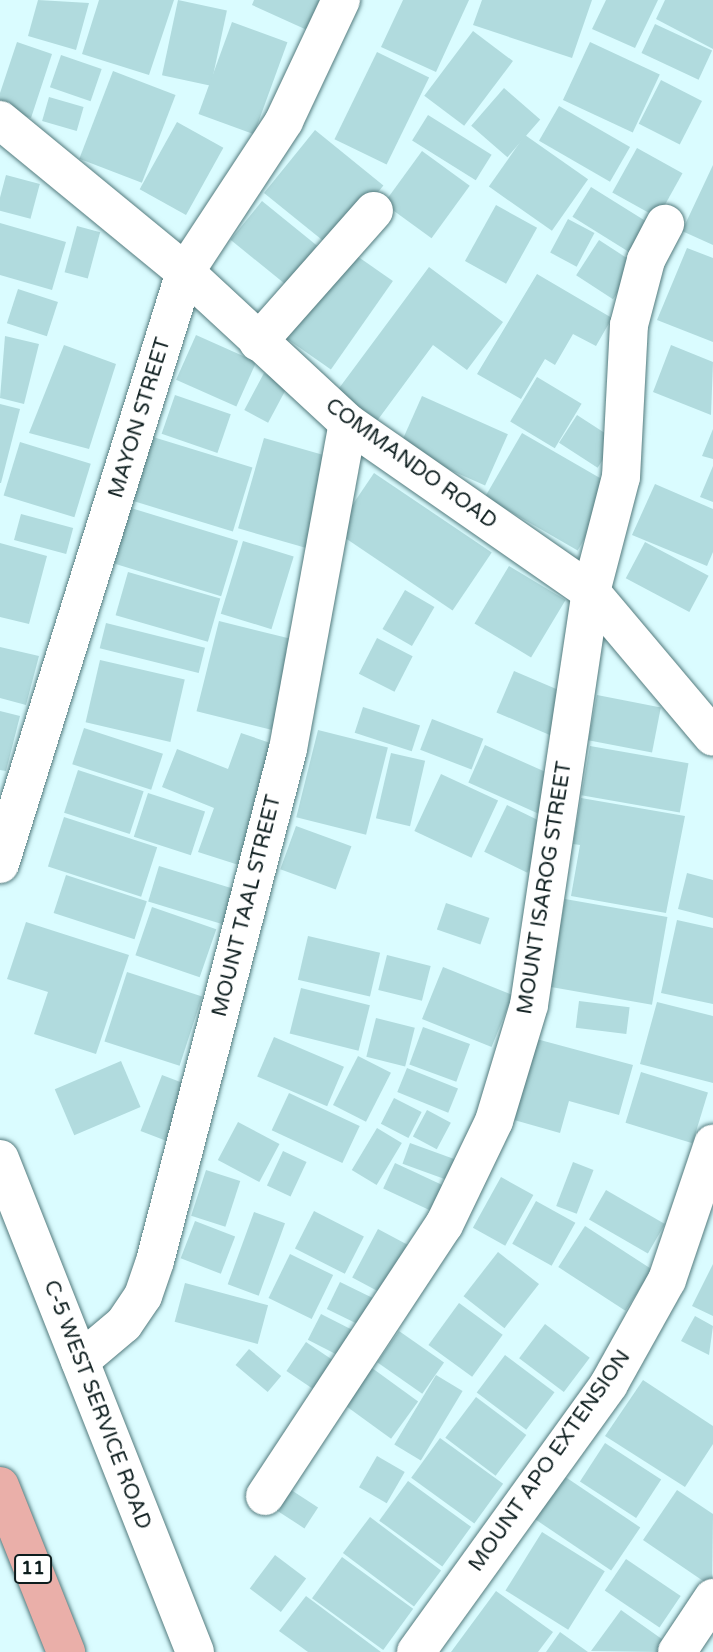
<!DOCTYPE html>
<html>
<head>
<meta charset="utf-8">
<style>
	body { margin:0 }
	#map { position:relative; width:713px; height:1652px; overflow:hidden; background:#dafcff; font-family:"Varela Round",sans-serif }
	div>[style] { position:absolute }
	.building>* { inset:0; background:#b1dbde; transform-origin:0 0 }
	.roads { filter:drop-shadow(0 0 2px #547b7e) drop-shadow(0 0 2px #547b7e) }
	.street>* { height:38px; margin:-19px; padding:0 19px; transform-origin:19px; border-radius:19px; background:#fff }
	.primary>* { height:38px; margin:-19px; padding:0 19px; transform-origin:19px; border-radius:19px; background:#eaafa9 }
	span { translate:-50% -50%; white-space:nowrap; text-align:center; line-height:1.15; -webkit-text-stroke:5px #fff; paint-order:stroke }
	.shield-label span { padding:2px 5px; background:#fff; border:2px solid; border-radius:5px; -webkit-text-stroke-width:0 }
	.shield-label { font-size:19px; color:#0d1d1e; font-weight:700 }
	.street-label { font-size:21px; color:#0d1d1e }
</style>
</head>
<body>
<div id="map">
	<div class="building">
		<i style="clip-path:polygon(38px 0,89px 3px,76px 50px,28px 36px)"></i>
		<i style="clip-path:polygon(99px 0,174px 0,149px 75px,82px 54px)"></i>
		<i style="left:178px;top:0;width:50px;height:77px;rotate:12deg"></i>
		<i style="clip-path:polygon(254px 0,320px 0,307px 30px,252px 5px)"></i>
		<i style="clip-path:polygon(403px 0,469px 0,436px 72px,381px 47px)"></i>
		<i style="clip-path:polygon(482px 0,592px 0,572px 58px,473px 25px)"></i>
		<i style="clip-path:polygon(606px 0,658px 0,635px 48px,592px 29px)"></i>
		<i style="clip-path:polygon(665px 0,713px 0,713px 49px,656px 19px)"></i>
		<i style="left:232px;top:22px;width:59px;height:98px;rotate:20deg"></i>
		<i style="left:655px;top:24px;width:63px;height:32px;rotate:25deg"></i>
		<i style="left:473px;top:31px;width:50px;height:81px;rotate:37deg"></i>
		<i style="clip-path:polygon(17px 42px,52px 54px,31px 118px,0 108px,0 93px)"></i>
		<i style="left:590px;top:42px;width:77px;height:64px;rotate:25deg"></i>
		<i style="left:377px;top:52px;width:58px;height:97px;rotate:26deg"></i>
		<i style="left:61px;top:55px;width:43px;height:34px;rotate:19deg"></i>
		<i style="left:113px;top:71px;width:67px;height:94px;rotate:21deg"></i>
		<i style="left:661px;top:80px;width:46px;height:49px;rotate:27deg"></i>
		<i style="left:504px;top:88px;width:48px;height:50px;rotate:41deg"></i>
		<i style="left:49px;top:97px;width:36px;height:25px;rotate:16deg"></i>
		<i style="left:559px;top:106px;width:82px;height:40px;rotate:30deg"></i>
		<i style="left:428px;top:115px;width:75px;height:30px;rotate:32deg"></i>
		<i style="left:177px;top:122px;width:53px;height:77px;rotate:29deg"></i>
		<i style="left:315px;top:130px;width:88px;height:81px;rotate:39deg"></i>
		<i style="left:525px;top:135px;width:77px;height:63px;rotate:35deg"></i>
		<i style="left:637px;top:148px;width:52px;height:51px;rotate:29deg"></i>
		<i style="left:422px;top:151px;width:59px;height:65px;rotate:36deg"></i>
		<i style="clip-path:polygon(713px 165px,713px 245px,682px 231px)"></i>
		<i style="left:6px;top:175px;width:35px;height:36px;rotate:15deg"></i>
		<i style="left:591px;top:187px;width:70px;height:35px;rotate:32deg"></i>
		<i style="left:262px;top:201px;width:71px;height:50px;rotate:39deg"></i>
		<i style="left:496px;top:205px;width:47px;height:64px;rotate:29deg"></i>
		<i style="left:568px;top:219px;width:30px;height:38px;rotate:28deg"></i>
		<i style="clip-path:polygon(0 223px,66px 242px,52px 290px,0 275px)"></i>
		<i style="left:77px;top:226px;width:24px;height:48px;rotate:15deg"></i>
		<i style="left:599px;top:240px;width:44px;height:42px;rotate:33deg"></i>
		<i style="clip-path:polygon(687px 248px,713px 258px,713px 342px,657px 320px)"></i>
		<i style="left:347px;top:249px;width:56px;height:108px;rotate:35deg"></i>
		<i style="clip-path:polygon(429px 267px,503px 322px,467px 370px,433px 345px,374px 425px,334px 395px)"></i>
		<i style="clip-path:polygon(537px 274px,612px 318px,596px 346px,573px 334px,555px 365px,545px 359px,521px 399px,477px 374px)"></i>
		<i style="left:18px;top:289px;width:42px;height:36px;rotate:18deg"></i>
		<i style="left:196px;top:335px;width:66px;height:49px;rotate:24deg"></i>
		<i style="clip-path:polygon(5px 336px,39px 344px,24px 404px,0 398px)"></i>
		<i style="clip-path:polygon(64px 345px,116px 364px,89px 449px,29px 433px)"></i>
		<i style="clip-path:polygon(671px 345px,713px 362px,711px 415px,653px 392px)"></i>
		<i style="left:264px;top:373px;width:27px;height:42px;rotate:28deg"></i>
		<i style="left:537px;top:377px;width:52px;height:52px;rotate:31deg"></i>
		<i style="left:175px;top:395px;width:59px;height:41px;rotate:19deg"></i>
		<i style="left:422px;top:396px;width:94px;height:56px;rotate:24deg"></i>
		<i style="clip-path:polygon(0 404px,20px 409px,1px 483px,0 483px)"></i>
		<i style="left:577px;top:415px;width:46px;height:33px;rotate:33deg"></i>
		<i style="clip-path:polygon(713px 429px,713px 459px,702px 456px)"></i>
		<i style="left:522px;top:433px;width:107px;height:74px;rotate:30deg"></i>
		<i style="left:153px;top:437px;width:104px;height:67px;rotate:17deg"></i>
		<i style="left:264px;top:438px;width:71px;height:94px;rotate:16deg"></i>
		<i style="left:20px;top:442px;width:74px;height:56px;rotate:17deg"></i>
		<i style="clip-path:polygon(713px 466px,713px 502px,700px 497px)"></i>
		<i style="left:374px;top:473px;width:142px;height:70px;rotate:34deg"></i>
		<i style="clip-path:polygon(655px 484px,713px 509px,713px 552px,707px 566px,632px 535px)"></i>
		<i style="left:131px;top:508px;width:112px;height:58px;rotate:17deg"></i>
		<i style="left:21px;top:514px;width:54px;height:27px;rotate:15deg"></i>
		<i style="left:243px;top:541px;width:53px;height:76px;rotate:17deg"></i>
		<i style="left:645px;top:542px;width:72px;height:41px;rotate:28deg"></i>
		<i style="clip-path:polygon(0 543px,47px 556px,29px 624px,0 617px)"></i>
		<i style="left:509px;top:566px;width:66px;height:67px;rotate:31deg"></i>
		<i style="left:128px;top:572px;width:96px;height:45px;rotate:16deg"></i>
		<i style="left:405px;top:590px;width:34px;height:45px;rotate:30deg"></i>
		<i style="left:219px;top:621px;width:78px;height:93px;rotate:14deg"></i>
		<i style="left:106px;top:623px;width:102px;height:26px;rotate:14deg"></i>
		<i style="left:377px;top:638px;width:40px;height:40px;rotate:27deg"></i>
		<i style="clip-path:polygon(0 647px,39px 656px,26px 705px,0 698px)"></i>
		<i style="left:100px;top:660px;width:87px;height:64px;rotate:13deg"></i>
		<i style="left:514px;top:671px;width:65px;height:45px;rotate:23deg"></i>
		<i style="left:597px;top:695px;width:65px;height:46px;rotate:11deg"></i>
		<i style="left:363px;top:707px;width:60px;height:27px;rotate:18deg"></i>
		<i style="clip-path:polygon(0 711px,20px 716px,6px 771px,0 770px)"></i>
		<i style="left:432px;top:719px;width:55px;height:33px;rotate:21deg"></i>
		<i style="left:84px;top:728px;width:83px;height:38px;rotate:18deg"></i>
		<i style="left:318px;top:730px;width:72px;height:90px;rotate:14deg"></i>
		<i style="clip-path:polygon(241px 733px,288px 749px,245px 867px,198px 852px,214px 808px,162px 787px,177px 749px,228px 769px)"></i>
		<i style="left:485px;top:745px;width:80px;height:41px;rotate:24deg"></i>
		<i style="left:590px;top:746px;width:100px;height:50px;rotate:10deg"></i>
		<i style="left:391px;top:753px;width:35px;height:67px;rotate:13deg"></i>
		<i style="left:78px;top:770px;width:69px;height:45px;rotate:18deg"></i>
		<i style="left:441px;top:774px;width:63px;height:63px;rotate:25deg"></i>
		<i style="left:148px;top:793px;width:60px;height:46px;rotate:18deg"></i>
		<i style="clip-path:polygon(581px 798px,685px 816px,666px 913px,571px 896px,580px 845px,573px 844px)"></i>
		<i style="left:507px;top:805px;width:48px;height:52px;rotate:26deg"></i>
		<i style="left:64px;top:817px;width:98px;height:52px;rotate:18deg"></i>
		<i style="left:296px;top:826px;width:59px;height:46px;rotate:20deg"></i>
		<i style="left:159px;top:866px;width:83px;height:37px;rotate:17deg"></i>
		<i style="clip-path:polygon(687px 873px,713px 880px,713px 918px,678px 909px)"></i>
		<i style="left:66px;top:875px;width:85px;height:40px;rotate:18deg"></i>
		<i style="left:565px;top:899px;width:104px;height:89px;rotate:10deg"></i>
		<i style="left:446px;top:903px;width:46px;height:28px;rotate:19deg"></i>
		<i style="left:152px;top:907px;width:68px;height:51px;rotate:19deg"></i>
		<i style="clip-path:polygon(677px 920px,713px 928px,713px 1004px,661px 993px)"></i>
		<i style="clip-path:polygon(26px 922px,129px 955px,96px 1054px,34px 1034px,48px 992px,7px 979px)"></i>
		<i style="left:308px;top:936px;width:74px;height:45px;rotate:13deg"></i>
		<i style="left:387px;top:955px;width:45px;height:36px;rotate:14deg"></i>
		<i style="left:443px;top:967px;width:75px;height:56px;rotate:22deg"></i>
		<i style="left:127px;top:972px;width:79px;height:73px;rotate:18deg"></i>
		<i style="left:301px;top:988px;width:71px;height:47px;rotate:14deg"></i>
		<i style="left:579px;top:1001px;width:51px;height:27px;rotate:7deg"></i>
		<i style="clip-path:polygon(657px 1002px,713px 1016px,713px 1083px,640px 1064px)"></i>
		<i style="left:376px;top:1018px;width:40px;height:40px;rotate:14deg"></i>
		<i style="left:423px;top:1027px;width:50px;height:40px;rotate:20deg"></i>
		<i style="left:274px;top:1037px;width:76px;height:43px;rotate:23deg"></i>
		<i style="clip-path:polygon(529px 1037px,633px 1065px,619px 1115px,569px 1101px,560px 1133px,507px 1118px)"></i>
		<i style="left:358px;top:1056px;width:37px;height:55px;rotate:27deg"></i>
		<i style="left:121px;top:1061px;width:50px;height:72px;rotate:67deg"></i>
		<i style="left:407px;top:1068px;width:55px;height:26px;rotate:22deg"></i>
		<i style="left:641px;top:1072px;width:70px;height:53px;rotate:17deg"></i>
		<i style="left:162px;top:1075px;width:40px;height:60px;rotate:21deg"></i>
		<i style="left:289px;top:1093px;width:78px;height:41px;rotate:25deg"></i>
		<i style="left:394px;top:1098px;width:31px;height:29px;rotate:27deg"></i>
		<i style="left:427px;top:1110px;width:27px;height:30px;rotate:28deg"></i>
		<i style="left:238px;top:1122px;width:47px;height:43px;rotate:28deg"></i>
		<i style="left:377px;top:1128px;width:29px;height:49px;rotate:31deg"></i>
		<i style="left:410px;top:1143px;width:55px;height:22px;rotate:20deg"></i>
		<i style="left:283px;top:1151px;width:26px;height:38px;rotate:25deg"></i>
		<i style="left:573px;top:1162px;width:22px;height:47px;rotate:21deg"></i>
		<i style="left:395px;top:1163px;width:64px;height:28px;rotate:25deg"></i>
		<i style="left:206px;top:1170px;width:36px;height:48px;rotate:18deg"></i>
		<i style="left:501px;top:1177px;width:37px;height:58px;rotate:29deg"></i>
		<i style="left:606px;top:1190px;width:68px;height:34px;rotate:30deg"></i>
		<i style="left:536px;top:1201px;width:45px;height:49px;rotate:29deg"></i>
		<i style="left:314px;top:1211px;width:56px;height:42px;rotate:27deg"></i>
		<i style="left:254px;top:1212px;width:33px;height:77px;rotate:20deg"></i>
		<i style="left:195px;top:1221px;width:43px;height:40px;rotate:21deg"></i>
		<i style="left:585px;top:1226px;width:80px;height:49px;rotate:33deg"></i>
		<i style="left:378px;top:1229px;width:42px;height:55px;rotate:28deg"></i>
		<i style="left:498px;top:1252px;width:52px;height:56px;rotate:38deg"></i>
		<i style="left:290px;top:1254px;width:48px;height:49px;rotate:26deg"></i>
		<i style="clip-path:polygon(713px 1264px,713px 1316px,692px 1306px)"></i>
		<i style="left:340px;top:1282px;width:49px;height:30px;rotate:26deg"></i>
		<i style="left:185px;top:1283px;width:86px;height:40px;rotate:15deg"></i>
		<i style="left:459px;top:1303px;width:54px;height:52px;rotate:36deg"></i>
		<i style="left:321px;top:1314px;width:47px;height:29px;rotate:27deg"></i>
		<i style="clip-path:polygon(695px 1316px,713px 1326px,709px 1355px,681px 1341px)"></i>
		<i style="left:545px;top:1324px;width:56px;height:43px;rotate:37deg"></i>
		<i style="left:399px;top:1331px;width:55px;height:38px;rotate:35deg"></i>
		<i style="left:306px;top:1342px;width:42px;height:35px;rotate:34deg"></i>
		<i style="left:249px;top:1349px;width:42px;height:21px;rotate:40deg"></i>
		<i style="left:505px;top:1355px;width:62px;height:47px;rotate:37deg"></i>
		<i style="left:372px;top:1368px;width:57px;height:46px;rotate:36deg"></i>
		<i style="left:436px;top:1375px;width:31px;height:81px;rotate:31deg"></i>
		<i style="clip-path:polygon(643px 1380px,713px 1426px,713px 1444px,685px 1487px,605px 1436px)"></i>
		<i style="left:476px;top:1397px;width:63px;height:51px;rotate:37deg"></i>
		<i style="left:440px;top:1438px;width:78px;height:49px;rotate:36deg"></i>
		<i style="left:605px;top:1443px;width:67px;height:46px;rotate:33deg"></i>
		<i style="left:377px;top:1456px;width:32px;height:36px;rotate:30deg"></i>
		<i style="left:564px;top:1476px;width:92px;height:52px;rotate:34deg"></i>
		<i style="left:408px;top:1481px;width:78px;height:49px;rotate:36deg"></i>
		<i style="left:282px;top:1484px;width:43px;height:25px;rotate:33deg"></i>
		<i style="clip-path:polygon(677px 1490px,713px 1514px,712px 1587px,643px 1540px)"></i>
		<i style="left:370px;top:1517px;width:89px;height:45px;rotate:37deg"></i>
		<i style="left:542px;top:1532px;width:74px;height:69px;rotate:32deg"></i>
		<i style="left:275px;top:1555px;width:39px;height:42px;rotate:37deg"></i>
		<i style="left:342px;top:1557px;width:88px;height:51px;rotate:36deg"></i>
		<i style="left:626px;top:1559px;width:66px;height:38px;rotate:34deg"></i>
		<i style="clip-path:polygon(496px 1591px,553px 1632px,538px 1652px,451px 1652px)"></i>
		<i style="clip-path:polygon(306px 1596px,381px 1652px,308px 1652px,279px 1631px)"></i>
		<i style="clip-path:polygon(621px 1610px,666px 1642px,659px 1652px,591px 1651px)"></i>
		<i style="clip-path:polygon(560px 1632px,588px 1652px,546px 1652px)"></i>
	</div>
	<div class="roads">
		<div class="street">
			<i style="left:0;top:120px;width:239px;rotate:39.4deg"></i>
			<i style="left:185px;top:272px;width:222px;rotate:42.8deg"></i>
			<i style="left:348px;top:423px;width:296px;rotate:34.8deg"></i>
			<i style="left:591px;top:592px;width:189px;rotate:49.9deg"></i>
			<i style="left:258px;top:342px;width:175px;rotate:-48.5deg"></i>
			<i style="left:0;top:864px;width:620px;rotate:-72.65deg"></i>
			<i style="left:185px;top:272px;width:181px;rotate:-56.7deg"></i>
			<i style="left:284px;top:121px;width:134px;rotate:-64.8deg"></i>
			<i style="left:0;top:1159px;width:530px;rotate:68.42deg"></i>
			<i style="left:80px;top:1361px;width:57px;rotate:-40.1deg"></i>
			<i style="left:124px;top:1324px;width:34px;rotate:-56deg"></i>
			<i style="left:143px;top:1296px;width:37px;rotate:-71deg"></i>
			<i style="left:155px;top:1261px;width:529px;rotate:-75.44deg"></i>
			<i style="left:288px;top:749px;width:331px;rotate:-79.6deg"></i>
			<i style="left:265px;top:1496px;width:325px;rotate:-56.6deg"></i>
			<i style="left:444px;top:1225px;width:115px;rotate:-64.3deg"></i>
			<i style="left:494px;top:1121px;width:121px;rotate:-73.2deg"></i>
			<i style="left:529px;top:1005px;width:418px;rotate:-81.5deg"></i>
			<i style="left:591px;top:592px;width:119px;rotate:-75.4deg"></i>
			<i style="left:621px;top:477px;width:152px;rotate:-87deg"></i>
			<i style="left:629px;top:325px;width:67px;rotate:-75.3deg"></i>
			<i style="left:646px;top:260px;width:41px;rotate:-62.2deg"></i>
			<i style="left:416px;top:1652px;width:330px;rotate:-54.2deg"></i>
			<i style="left:609px;top:1384px;width:119px;rotate:-60.9deg"></i>
			<i style="left:667px;top:1280px;width:144px;rotate:-71.3deg"></i>
			<i style="left:677px;top:1652px;width:65px;rotate:-56.3deg"></i>
		</div>
		<div class="primary">
			<i style="left:0;top:1486px;width:179px;rotate:68.3deg"></i>
		</div>
	</div>
	<div class="shield-label">
		<span style="left:33px;top:1569px">11</span>
	</div>
	<div class="street-label">
		<span style="left:140px;top:418px;rotate:-73deg">MAYON STREET</span>
		<span style="left:411px;top:464px;rotate:36deg">COMMANDO ROAD</span>
		<span style="left:545px;top:888px;rotate:-81deg">MOUNT ISAROG STREET</span>
		<span style="left:247px;top:906px;rotate:-76deg">MOUNT TAAL STREET</span>
		<span style="left:97px;top:1405px;rotate:69deg">C-5 WEST SERVICE ROAD</span>
		<span style="left:550px;top:1461px;rotate:-55deg">MOUNT APO EXTENSION</span>
	</div>
</div>
</body>
</html>
